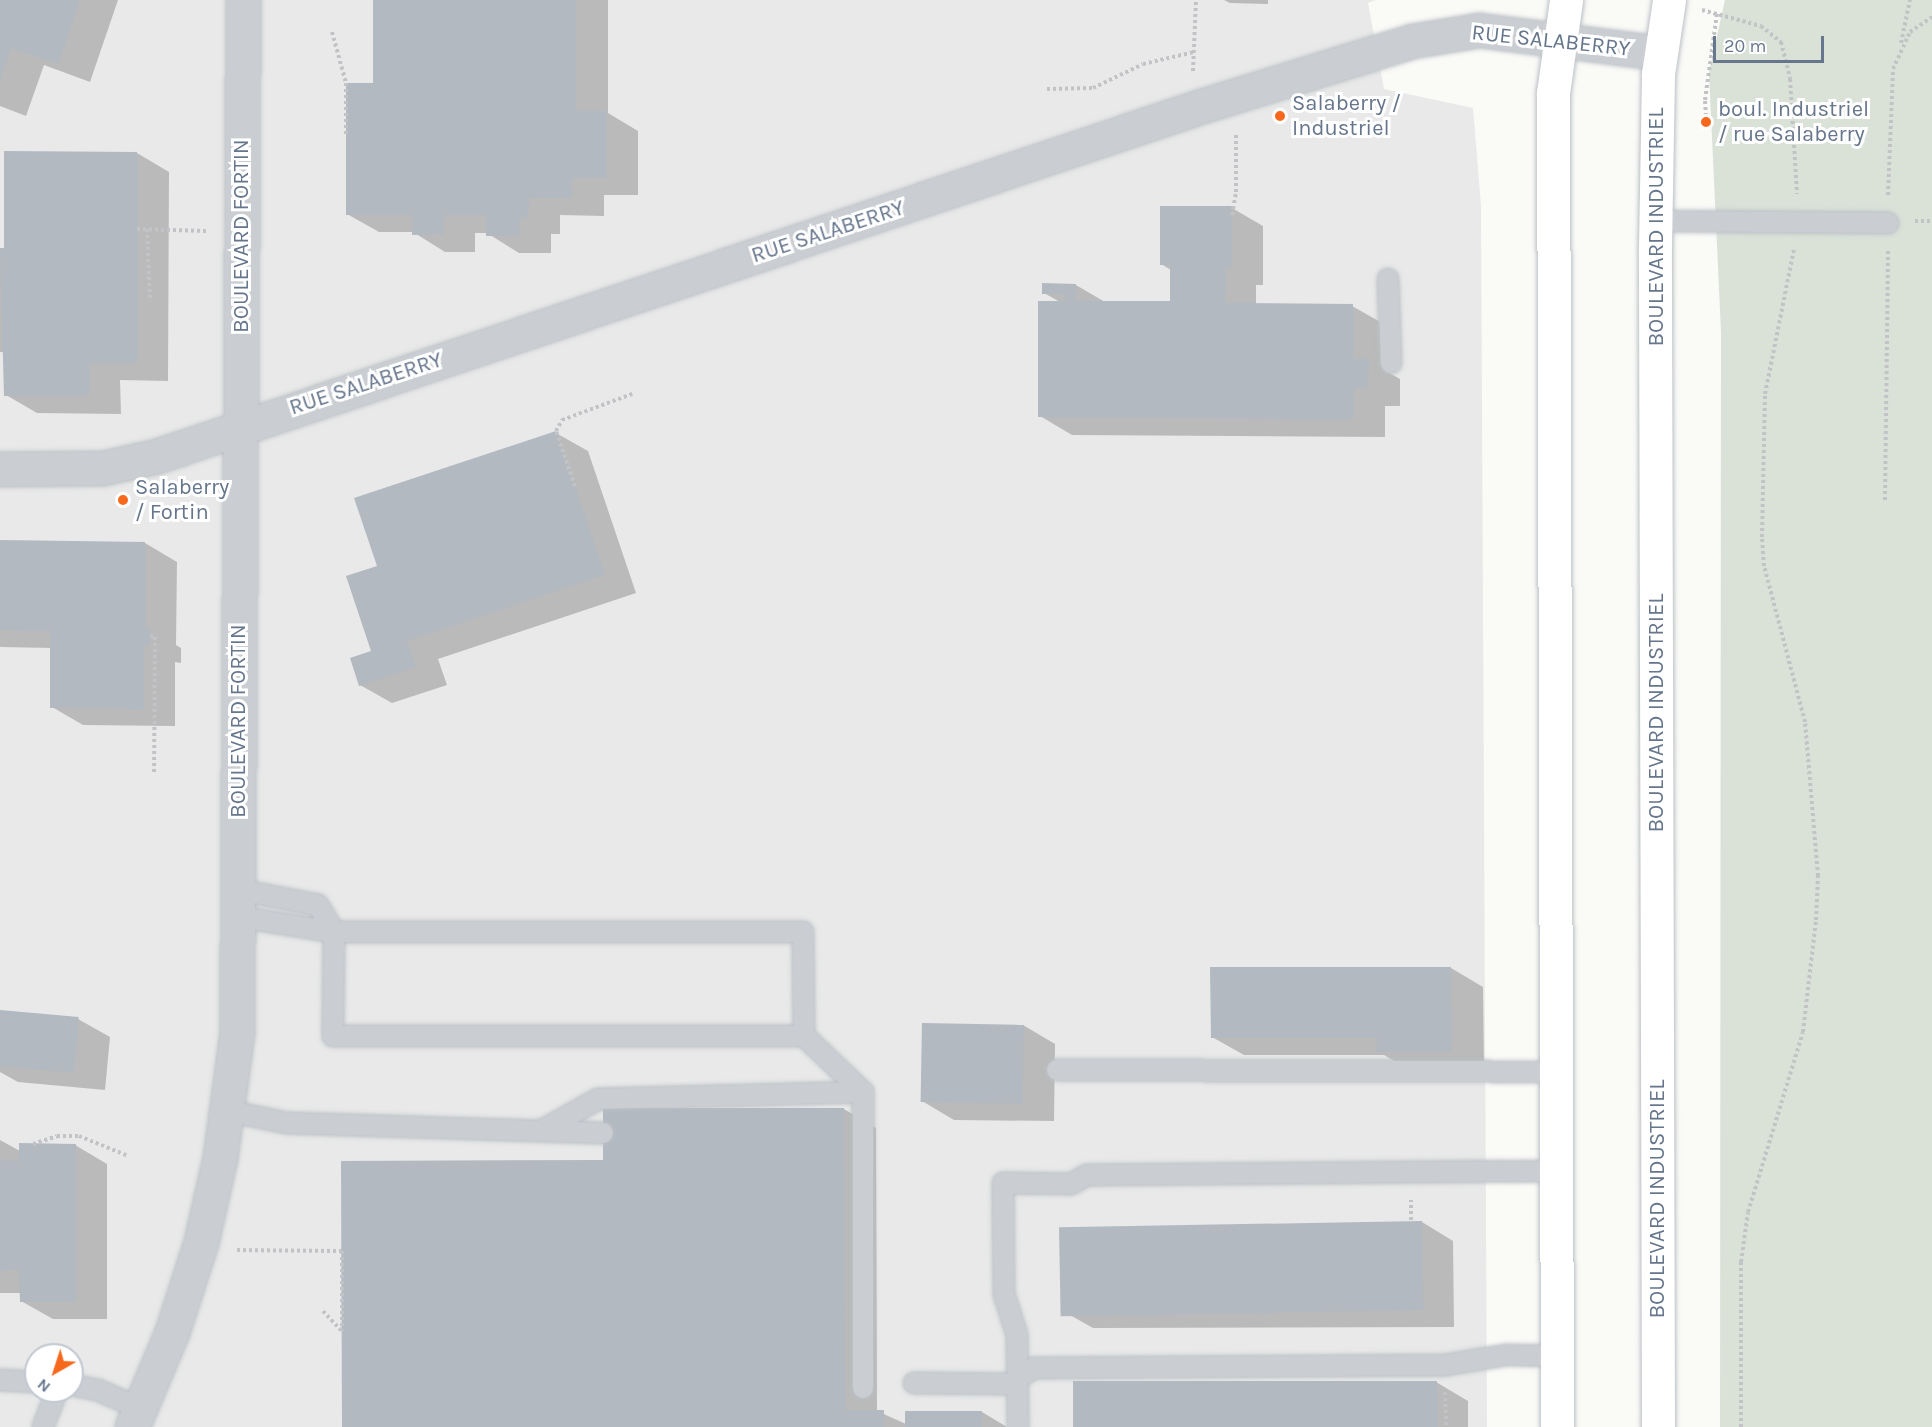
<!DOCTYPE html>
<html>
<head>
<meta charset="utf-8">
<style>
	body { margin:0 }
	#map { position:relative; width:1932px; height:1427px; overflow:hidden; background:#fafaf7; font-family:Karla,sans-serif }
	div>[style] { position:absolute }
	.built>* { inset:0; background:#e8e9e8 }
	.green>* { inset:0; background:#dae2d8 }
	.shadow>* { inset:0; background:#0003 }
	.building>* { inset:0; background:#b2b9c1; transform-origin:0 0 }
	.path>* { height:4px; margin-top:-2px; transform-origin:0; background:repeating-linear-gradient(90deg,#c1c3c6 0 3px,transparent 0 6px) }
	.roads { filter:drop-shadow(0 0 2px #bcc0c6) drop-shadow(0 0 2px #bcc0c6) }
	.lane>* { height:20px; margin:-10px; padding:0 10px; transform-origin:10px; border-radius:10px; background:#cacdd2 }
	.street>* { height:33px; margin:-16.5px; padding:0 16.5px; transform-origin:16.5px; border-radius:16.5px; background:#cacdd2 }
	.secondary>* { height:33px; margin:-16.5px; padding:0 16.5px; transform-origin:16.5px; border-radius:16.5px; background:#fff }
	.dots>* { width:16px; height:16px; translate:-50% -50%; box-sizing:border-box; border:3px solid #fff; border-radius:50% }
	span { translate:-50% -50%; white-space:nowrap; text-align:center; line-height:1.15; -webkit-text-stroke:6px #fff; paint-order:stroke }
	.street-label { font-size:22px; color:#66768c }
	.poi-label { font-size:22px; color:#66768c }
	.left { translate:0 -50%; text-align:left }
	.north { position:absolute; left:24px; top:1343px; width:60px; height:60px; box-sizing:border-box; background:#fff; border:2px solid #c2c8d1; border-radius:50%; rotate:219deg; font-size:16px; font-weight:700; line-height:24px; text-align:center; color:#66768c }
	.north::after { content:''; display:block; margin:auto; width:21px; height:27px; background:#f6691c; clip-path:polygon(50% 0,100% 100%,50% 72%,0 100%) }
	.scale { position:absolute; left:1713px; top:36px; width:111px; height:27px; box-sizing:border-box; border:3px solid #66768c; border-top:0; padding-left:8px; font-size:18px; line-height:21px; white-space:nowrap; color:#66768c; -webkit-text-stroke:4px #fff; paint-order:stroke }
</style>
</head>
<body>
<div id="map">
	<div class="built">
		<i style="clip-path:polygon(evenodd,0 0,1376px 0,1368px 3px,1384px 89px,1473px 108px,1481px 206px,1487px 1427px,0 1427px,0 0,36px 1355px,72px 1355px,72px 1391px,36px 1391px,36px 1355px)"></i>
	</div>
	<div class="green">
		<i style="clip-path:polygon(1725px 0,1932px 0,1932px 1427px,1720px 1427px,1721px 332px,1709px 72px)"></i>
	</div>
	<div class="shadow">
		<i style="clip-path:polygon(0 0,118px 0,90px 82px,44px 65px,26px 116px,0 106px)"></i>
		<i style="clip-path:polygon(375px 0,608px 0,608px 113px,638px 131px,638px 195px,604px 195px,604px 216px,560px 215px,560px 234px,551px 234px,551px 253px,519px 253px,487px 233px,475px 233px,475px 252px,445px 252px,413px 232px,379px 232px,347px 214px,375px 85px)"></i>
		<i style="clip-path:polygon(1224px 0,1268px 0,1268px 4px,1230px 3px)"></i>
		<i style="clip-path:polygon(137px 153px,169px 172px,168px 381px,120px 380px,121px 414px,37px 413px,6px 395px,5px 352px,0 352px,0 249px,6px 249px)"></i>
		<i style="clip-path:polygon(1232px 208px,1263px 226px,1263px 285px,1256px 285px,1256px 305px,1352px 306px,1384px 324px,1384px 370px,1400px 379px,1400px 406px,1385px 406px,1385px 437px,1072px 435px,1040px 416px,1060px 302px,1044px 293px,1076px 285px,1105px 302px,1171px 303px,1171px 270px,1161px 264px)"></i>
		<i style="clip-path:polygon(556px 433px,588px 451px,636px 593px,438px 659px,447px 685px,392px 703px,360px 685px,373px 652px,378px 567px)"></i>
		<i style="clip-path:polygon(0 542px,145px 543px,177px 562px,176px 645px,181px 648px,181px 663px,175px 662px,175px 726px,83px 725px,52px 707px,52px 648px,0 647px)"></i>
		<i style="clip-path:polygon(1451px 968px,1483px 987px,1484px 1070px,1410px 1070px,1384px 1055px,1244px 1055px,1212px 1037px,1212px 969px)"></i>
		<i style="clip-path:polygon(0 1012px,78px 1019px,110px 1037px,105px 1090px,18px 1082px,0 1072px)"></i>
		<i style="clip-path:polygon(1023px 1025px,1055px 1044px,1054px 1121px,954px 1120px,922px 1101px)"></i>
		<i style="clip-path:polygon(844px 1109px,876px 1128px,877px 1411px,906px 1424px,982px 1412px,1007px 1427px,344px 1427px,605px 1162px)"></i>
		<i style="clip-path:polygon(0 1140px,20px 1151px,75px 1145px,107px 1164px,107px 1319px,53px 1319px,21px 1301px,21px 1293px,0 1293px)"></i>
		<i style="clip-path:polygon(1422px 1222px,1453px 1241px,1454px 1327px,1093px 1328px,1061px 1310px)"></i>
		<i style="clip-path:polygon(1436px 1382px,1468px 1401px,1468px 1427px,1075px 1427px)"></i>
	</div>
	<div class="building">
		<i style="clip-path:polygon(0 0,80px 0,58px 64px,11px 48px,0 80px)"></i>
		<i style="clip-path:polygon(373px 0,576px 0,576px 111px,607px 111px,607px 178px,572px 178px,572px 198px,529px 198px,528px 217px,520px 217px,519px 236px,486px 236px,486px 215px,444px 215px,444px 234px,412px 235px,412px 215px,346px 215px,346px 83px,373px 83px)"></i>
		<i style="clip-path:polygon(4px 151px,137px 152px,137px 363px,89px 363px,89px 396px,4px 396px,0 248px,4px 248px)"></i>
		<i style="clip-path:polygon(1160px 206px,1232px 206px,1232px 267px,1225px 267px,1225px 303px,1353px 304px,1353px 359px,1369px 359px,1368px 388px,1354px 388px,1353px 419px,1038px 417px,1038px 301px,1065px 301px,1065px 294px,1042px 294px,1042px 283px,1076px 284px,1076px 301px,1170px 301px,1170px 265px,1160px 265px)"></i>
		<i style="clip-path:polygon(556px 431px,605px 575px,407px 641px,416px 667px,359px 686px,350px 658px,371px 651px,346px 576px,377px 566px,354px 498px)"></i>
		<i style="clip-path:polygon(0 540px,145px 542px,145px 627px,150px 628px,150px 645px,144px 645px,144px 709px,50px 708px,50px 631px,0 630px)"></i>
		<i style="clip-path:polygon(1210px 967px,1451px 967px,1452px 1052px,1376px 1052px,1377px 1038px,1211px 1038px)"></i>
		<i style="left:0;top:1010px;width:79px;height:56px;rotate:5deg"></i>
		<i style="left:922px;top:1023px;width:102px;height:79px;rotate:1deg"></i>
		<i style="clip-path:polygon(603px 1108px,844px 1108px,845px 1410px,884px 1410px,884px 1427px,342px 1427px,341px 1161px,603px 1160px)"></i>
		<i style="clip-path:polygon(19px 1143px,76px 1144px,76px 1302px,20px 1302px,19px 1270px,3px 1270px,0 1276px,0 1160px,19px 1161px)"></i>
		<i style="left:1422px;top:1221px;width:89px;height:363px;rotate:89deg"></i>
		<i style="left:1437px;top:1381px;width:46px;height:364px;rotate:90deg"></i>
		<i style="left:905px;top:1411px;width:77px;height:16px"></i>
	</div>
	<div class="path">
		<i style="left:1702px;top:10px;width:61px;rotate:15.2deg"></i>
		<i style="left:1761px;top:26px;width:26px;rotate:39deg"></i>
		<i style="left:1781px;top:42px;width:38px;rotate:76deg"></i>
		<i style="left:1790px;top:79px;width:115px;rotate:86.5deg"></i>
		<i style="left:332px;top:32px;width:53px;rotate:74.6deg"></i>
		<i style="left:346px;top:83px;width:51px;rotate:90deg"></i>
		<i style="left:1901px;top:43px;width:44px;rotate:-78.2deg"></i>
		<i style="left:1193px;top:71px;width:71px;rotate:-87.6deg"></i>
		<i style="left:1047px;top:89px;width:46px;rotate:-1.2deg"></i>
		<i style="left:1093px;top:88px;width:55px;rotate:-25.6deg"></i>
		<i style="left:1143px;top:64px;width:52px;rotate:-13.2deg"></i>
		<i style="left:1705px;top:100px;width:88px;rotate:-82.1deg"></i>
		<i style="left:1705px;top:101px;width:16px;rotate:86deg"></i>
		<i style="left:1888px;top:195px;width:126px;rotate:-87.7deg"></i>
		<i style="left:1893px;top:69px;width:41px;rotate:-65.3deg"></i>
		<i style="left:1910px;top:32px;width:27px;rotate:-34deg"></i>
		<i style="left:1232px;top:215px;width:23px;rotate:-80deg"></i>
		<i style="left:1236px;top:192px;width:59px;rotate:-90deg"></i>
		<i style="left:1915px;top:221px;width:17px"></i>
		<i style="left:137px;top:229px;width:69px;rotate:1.7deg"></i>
		<i style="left:147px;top:229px;width:72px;rotate:87.6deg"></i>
		<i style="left:575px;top:486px;width:58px;rotate:-109.1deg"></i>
		<i style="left:556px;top:431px;width:13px;rotate:-61deg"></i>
		<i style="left:562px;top:420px;width:75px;rotate:-20.4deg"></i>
		<i style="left:1885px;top:500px;width:249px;rotate:-89.3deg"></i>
		<i style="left:150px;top:636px;width:5px;rotate:11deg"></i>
		<i style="left:155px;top:637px;width:136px;rotate:90.4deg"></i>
		<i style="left:33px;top:1144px;width:25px;rotate:-18deg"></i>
		<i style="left:57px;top:1136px;width:22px"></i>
		<i style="left:79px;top:1136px;width:51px;rotate:22deg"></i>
		<i style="left:1411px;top:1220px;width:20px;rotate:-90deg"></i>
		<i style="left:237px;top:1250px;width:105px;rotate:0.5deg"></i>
		<i style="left:342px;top:1251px;width:80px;rotate:90deg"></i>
		<i style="left:323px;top:1311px;width:26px;rotate:47deg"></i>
		<i style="left:1445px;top:1392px;width:35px;rotate:88deg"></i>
		<i style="left:1741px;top:1427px;width:165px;rotate:-90deg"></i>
		<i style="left:1741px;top:1262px;width:50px;rotate:-82deg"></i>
		<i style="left:1748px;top:1212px;width:188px;rotate:-73deg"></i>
		<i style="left:1803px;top:1032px;width:113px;rotate:-83.4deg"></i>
		<i style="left:1816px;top:920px;width:44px;rotate:-87.4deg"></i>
		<i style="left:1818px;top:876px;width:155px;rotate:-94.8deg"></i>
		<i style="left:1805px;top:722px;width:161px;rotate:-104.7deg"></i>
		<i style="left:1764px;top:566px;width:29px;rotate:-94deg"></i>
		<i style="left:1762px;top:537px;width:143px;rotate:-88.8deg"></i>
		<i style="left:1765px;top:394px;width:148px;rotate:-78.7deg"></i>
	</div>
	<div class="roads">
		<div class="lane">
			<i style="left:1657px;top:221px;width:231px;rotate:0.5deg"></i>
			<i style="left:1388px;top:279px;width:84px;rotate:88deg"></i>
			<i style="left:240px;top:890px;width:79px;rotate:10.9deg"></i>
			<i style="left:318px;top:905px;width:31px;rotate:59deg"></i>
			<i style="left:240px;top:917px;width:95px;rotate:9.1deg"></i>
			<i style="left:804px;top:1036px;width:104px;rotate:-90.6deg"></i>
			<i style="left:803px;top:932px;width:469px;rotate:180deg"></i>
			<i style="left:334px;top:932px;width:104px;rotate:90.6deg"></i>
			<i style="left:333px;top:1036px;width:471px"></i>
			<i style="left:804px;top:1036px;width:81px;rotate:43.5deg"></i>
			<i style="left:1057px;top:1070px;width:498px;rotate:0.2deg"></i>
			<i style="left:228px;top:1111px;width:60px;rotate:11.5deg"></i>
			<i style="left:287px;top:1123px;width:316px;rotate:1.8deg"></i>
			<i style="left:541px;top:1131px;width:65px;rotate:-29.3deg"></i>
			<i style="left:598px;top:1099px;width:265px;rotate:-1.5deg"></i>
			<i style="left:863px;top:1092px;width:296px;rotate:90deg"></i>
			<i style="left:0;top:1380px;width:36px;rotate:3deg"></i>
			<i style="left:914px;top:1383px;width:95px;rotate:0.6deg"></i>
			<i style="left:1009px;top:1384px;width:30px;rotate:-33deg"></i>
			<i style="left:1034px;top:1368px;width:411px;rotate:-0.4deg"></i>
			<i style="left:1445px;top:1365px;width:63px;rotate:-9.2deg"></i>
			<i style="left:1507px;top:1355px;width:50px;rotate:1.1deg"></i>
			<i style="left:72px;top:1385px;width:26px;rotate:11deg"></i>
			<i style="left:98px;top:1390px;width:47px;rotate:23.8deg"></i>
			<i style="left:43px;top:1427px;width:39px;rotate:-69deg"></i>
			<i style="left:1018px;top:1427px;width:92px;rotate:-90.6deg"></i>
			<i style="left:1017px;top:1335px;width:43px;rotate:-107.6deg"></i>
			<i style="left:1004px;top:1294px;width:111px;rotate:-90.5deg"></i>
			<i style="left:1003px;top:1183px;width:68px;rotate:0.8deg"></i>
			<i style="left:1071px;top:1184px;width:18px;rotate:-29deg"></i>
			<i style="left:1087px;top:1175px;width:469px;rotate:-0.5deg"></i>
		</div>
		<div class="street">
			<i style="left:0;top:469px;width:103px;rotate:-0.6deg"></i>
			<i style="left:103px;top:468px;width:55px;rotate:-12.5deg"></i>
			<i style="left:157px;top:456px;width:1102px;rotate:-18.52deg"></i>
			<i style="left:1202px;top:106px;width:220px;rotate:-17.2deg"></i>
			<i style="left:1412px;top:41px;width:68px;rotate:-9.3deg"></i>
			<i style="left:1479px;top:30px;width:182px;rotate:7.2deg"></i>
			<i style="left:132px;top:1427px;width:103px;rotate:-67.2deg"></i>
			<i style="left:172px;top:1332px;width:95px;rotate:-72.1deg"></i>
			<i style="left:201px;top:1242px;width:86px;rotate:-77.3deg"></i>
			<i style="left:220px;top:1158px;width:126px;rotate:-82.3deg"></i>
			<i style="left:237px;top:1033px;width:1033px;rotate:-89.67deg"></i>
		</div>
		<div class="secondary">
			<i style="left:1557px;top:1427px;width:1334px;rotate:-90.17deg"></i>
			<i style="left:1553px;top:93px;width:94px;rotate:-82deg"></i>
			<i style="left:1658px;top:1427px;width:1180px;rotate:-90.15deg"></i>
			<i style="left:1655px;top:247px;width:173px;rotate:-89deg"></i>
			<i style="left:1658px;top:74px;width:75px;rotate:-81.5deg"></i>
		</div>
	</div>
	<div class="dots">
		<i style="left:1280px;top:116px;background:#f6691c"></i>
		<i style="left:1706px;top:122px;background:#f6691c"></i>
		<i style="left:123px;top:500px;background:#f6691c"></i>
	</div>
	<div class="street-label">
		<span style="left:1551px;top:41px;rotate:6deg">RUE SALABERRY</span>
		<span style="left:1657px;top:227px;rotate:-90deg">BOULEVARD INDUSTRIEL</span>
		<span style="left:828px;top:232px;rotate:-18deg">RUE SALABERRY</span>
		<span style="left:242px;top:236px;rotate:-90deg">BOULEVARD FORTIN</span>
		<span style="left:366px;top:384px;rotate:-18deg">RUE SALABERRY</span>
		<span style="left:1657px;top:713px;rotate:-90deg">BOULEVARD INDUSTRIEL</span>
		<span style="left:239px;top:721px;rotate:-90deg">BOULEVARD FORTIN</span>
		<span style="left:1658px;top:1199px;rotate:-90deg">BOULEVARD INDUSTRIEL</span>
	</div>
	<div class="poi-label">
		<span class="left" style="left:1292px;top:116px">Salaberry /<br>Industriel</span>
		<span class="left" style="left:1718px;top:122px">boul. Industriel<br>/ rue Salaberry</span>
		<span class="left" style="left:135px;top:500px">Salaberry<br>/ Fortin</span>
	</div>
	<div class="north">N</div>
	<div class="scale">20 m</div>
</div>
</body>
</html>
